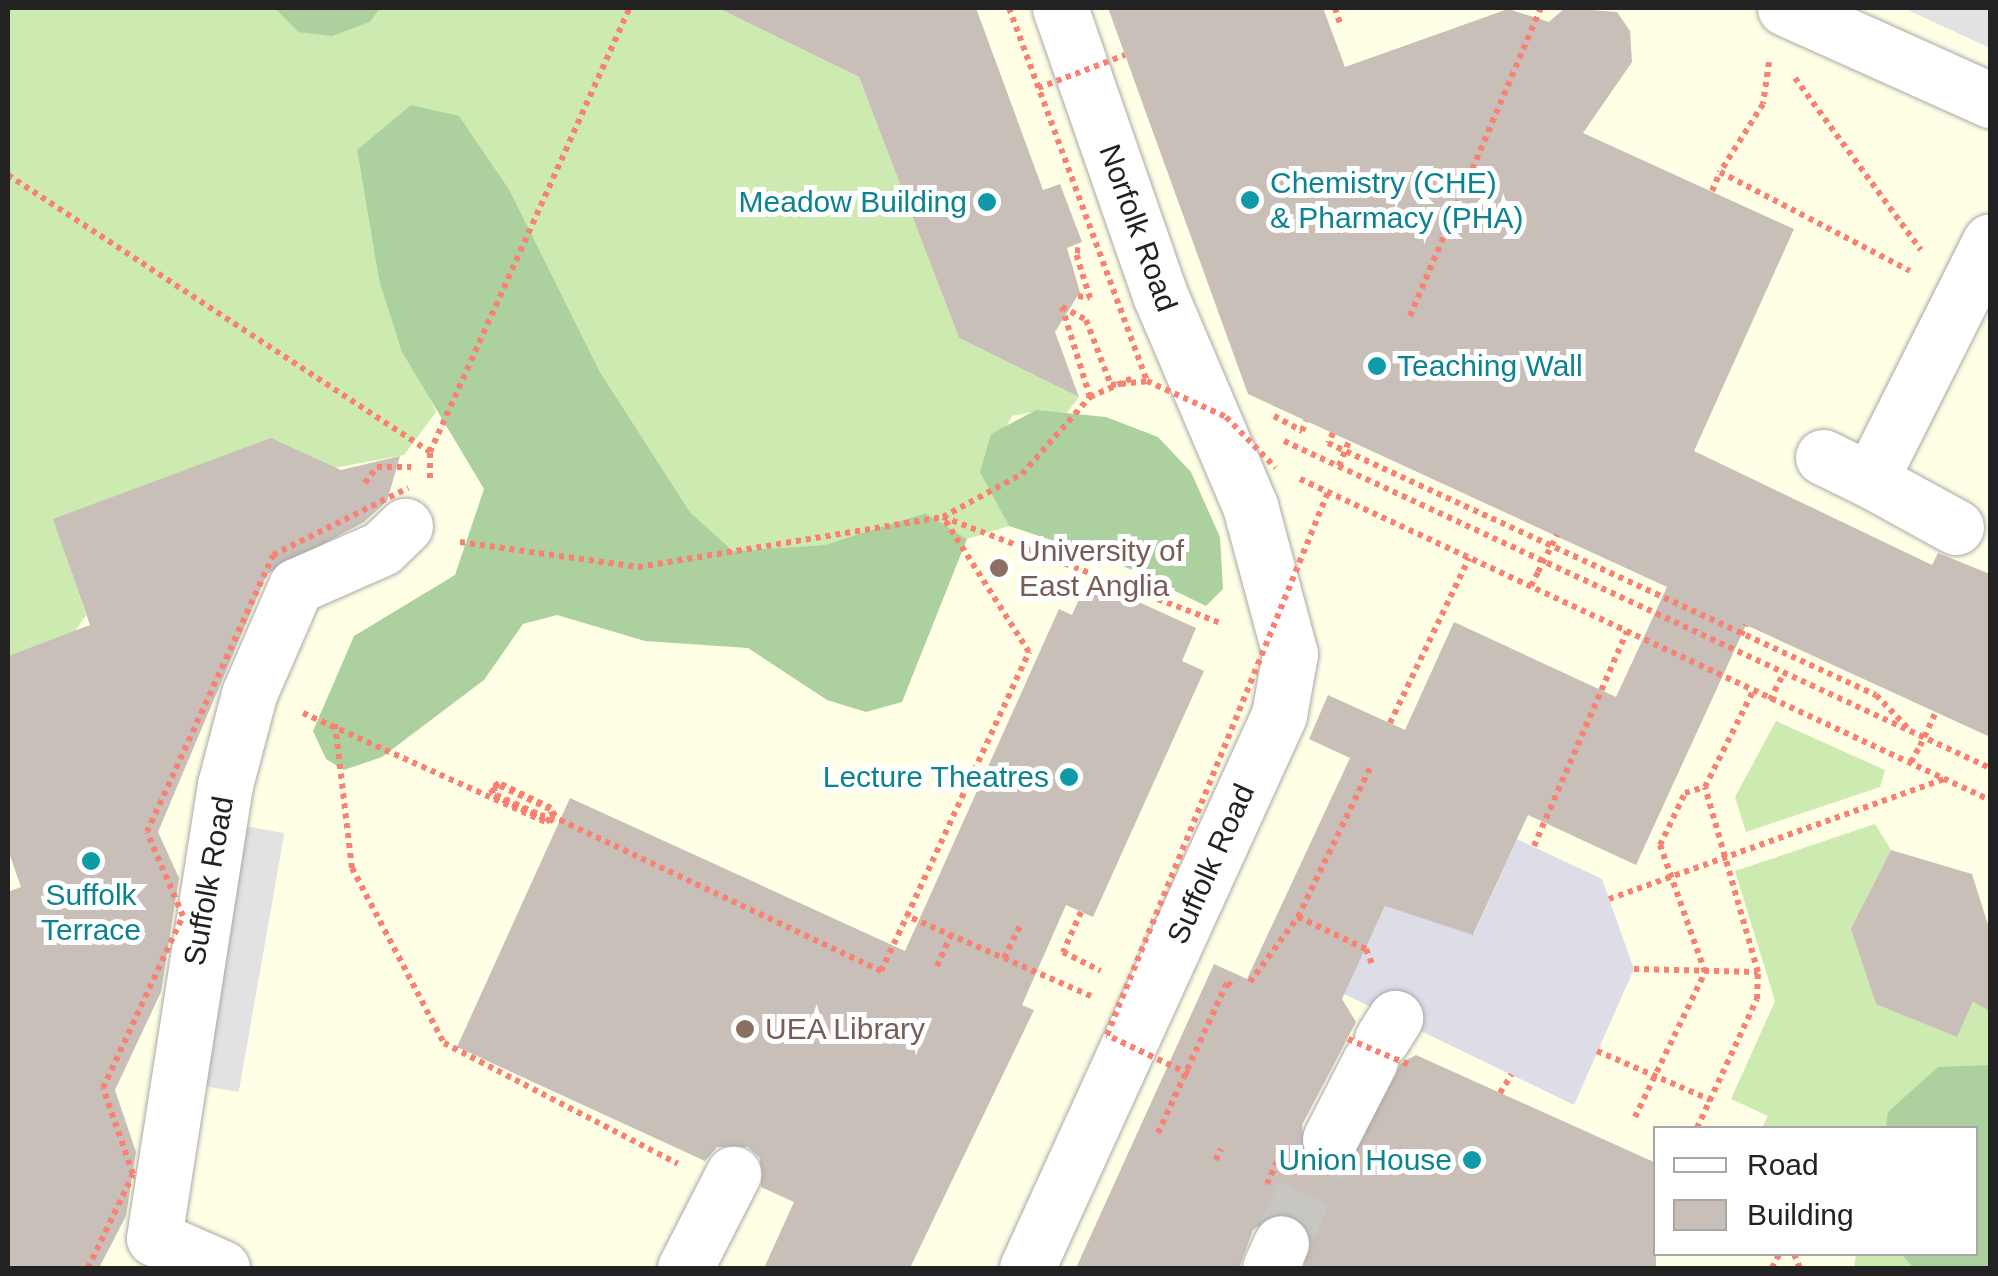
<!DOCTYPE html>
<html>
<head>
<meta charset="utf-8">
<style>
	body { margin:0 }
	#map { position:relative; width:1998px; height:1276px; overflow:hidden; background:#f2efe9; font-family:Helvetica,sans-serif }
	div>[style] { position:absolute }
	.education>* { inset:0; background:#ffffe5 }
	.grass>* { inset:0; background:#cdebb0 }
	.forest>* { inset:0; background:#add19e }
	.parking>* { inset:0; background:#e2e2e2; transform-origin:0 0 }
	.plaza>* { inset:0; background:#dddde8 }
	.building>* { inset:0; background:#c7bfb8 }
	.minor-tunnel>* { height:55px; margin-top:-27.5px; transform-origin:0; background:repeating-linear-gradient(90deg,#c8c6c1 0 55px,transparent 0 83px) }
	.path>* { height:6px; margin-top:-3px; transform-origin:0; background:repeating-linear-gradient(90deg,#fa8072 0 5px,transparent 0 10px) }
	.roads { filter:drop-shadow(0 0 2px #a9a9a9) drop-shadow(0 0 2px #a9a9a9) }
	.minor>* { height:55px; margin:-27.5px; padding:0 27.5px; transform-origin:27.5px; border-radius:27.5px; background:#fff }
	.path-bridge>* { height:6px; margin-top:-3px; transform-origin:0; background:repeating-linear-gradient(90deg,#fa8072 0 5px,transparent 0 10px) }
	.dots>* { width:28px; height:28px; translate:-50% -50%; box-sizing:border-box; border:5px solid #fff; border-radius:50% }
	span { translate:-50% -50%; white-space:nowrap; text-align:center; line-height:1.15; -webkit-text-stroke:10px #fff; paint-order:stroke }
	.culture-label { font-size:30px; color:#0d838f }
	.left { translate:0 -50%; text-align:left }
	.right { translate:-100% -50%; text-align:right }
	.street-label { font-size:30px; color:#222 }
	.education-label { font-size:30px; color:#785e54 }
	.frame { position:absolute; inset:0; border:10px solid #222; pointer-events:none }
	.legend { position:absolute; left:1653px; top:1126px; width:325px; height:130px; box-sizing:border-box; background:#fff; border:2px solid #a7a7a7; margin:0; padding:12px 18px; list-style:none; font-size:30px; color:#222 }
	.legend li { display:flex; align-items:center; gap:20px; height:50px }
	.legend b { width:50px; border:2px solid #a7a7a7 }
</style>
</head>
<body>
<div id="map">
	<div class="education">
		<i style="clip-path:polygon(evenodd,8px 8px,1990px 8px,1990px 1268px,8px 1268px,8px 8px,1656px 1128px,1976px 1128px,1976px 1254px,1656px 1254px,1656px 1128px)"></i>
	</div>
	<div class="grass">
		<i style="clip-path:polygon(8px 8px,718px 8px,859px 77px,959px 338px,1079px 397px,1062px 419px,1036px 411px,1012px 416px,981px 472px,1009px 526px,967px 539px,924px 513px,824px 545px,733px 551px,690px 512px,600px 372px,510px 191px,357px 150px,379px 280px,436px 412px,404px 455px,54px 520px,86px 615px,75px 631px,8px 656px)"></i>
		<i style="clip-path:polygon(1776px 721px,1885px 770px,1880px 787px,1746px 832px,1735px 797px)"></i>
		<i style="clip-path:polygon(1875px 824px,1891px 850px,1852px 929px,1876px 1003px,1957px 1037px,1973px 1002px,1990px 1011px,1990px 1268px,1854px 1268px,1856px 1254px,1976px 1254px,1976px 1128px,1762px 1128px,1768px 1116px,1731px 1099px,1775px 1001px,1735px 871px)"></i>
	</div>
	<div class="forest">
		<i style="clip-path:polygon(275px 8px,380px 8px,370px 22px,332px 36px,298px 32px)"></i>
		<i style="clip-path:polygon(411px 105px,459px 116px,510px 191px,600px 372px,690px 512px,733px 551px,824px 545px,925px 513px,967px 539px,902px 702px,866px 712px,827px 700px,748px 648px,645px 641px,557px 615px,523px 624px,484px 680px,382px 757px,344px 770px,326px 759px,313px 731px,354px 636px,455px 575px,484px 489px,402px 352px,379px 280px,357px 150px)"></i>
		<i style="clip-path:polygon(1036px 410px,1106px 417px,1158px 437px,1191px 472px,1220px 537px,1223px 589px,1206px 606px,1111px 560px,1009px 526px,980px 472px,991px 434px)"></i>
		<i style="clip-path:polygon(1990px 1065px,1990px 1268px,1914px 1268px,1901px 1254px,1976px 1254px,1976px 1128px,1886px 1128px,1888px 1112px,1938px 1067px)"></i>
	</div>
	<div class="parking">
		<i style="clip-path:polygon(1902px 8px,1990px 8px,1990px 48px,1903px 8px)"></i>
		<i style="left:244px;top:826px;width:41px;height:263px;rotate:10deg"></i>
	</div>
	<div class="plaza">
		<i style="clip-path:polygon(1517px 839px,1602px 879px,1634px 969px,1574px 1105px,1344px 994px,1385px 906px,1474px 934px)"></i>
	</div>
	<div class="building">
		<i style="clip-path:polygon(718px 8px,976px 8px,1043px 190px,1060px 184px,1082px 242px,1067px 248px,1080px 292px,1055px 332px,1079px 397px,959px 338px,859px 77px)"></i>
		<i style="clip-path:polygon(1108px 8px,1323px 8px,1345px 67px,1508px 9px,1549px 22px,1565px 8px,1617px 12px,1630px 31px,1632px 62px,1583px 133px,1794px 229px,1694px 451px,1932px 565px,1938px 553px,1990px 574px,1990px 737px,1746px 625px,1636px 865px,1528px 815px,1473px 935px,1385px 906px,1342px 999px,1356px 1022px,1302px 1125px,1304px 1157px,1331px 1170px,1348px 1165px,1401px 1063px,1416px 1055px,1656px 1163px,1656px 1268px,1304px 1268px,1307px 1225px,1279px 1212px,1253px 1230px,1239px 1268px,1076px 1268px,1214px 964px,1247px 979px,1350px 758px,1309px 739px,1328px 695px,1405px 730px,1454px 622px,1616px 697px,1667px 587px,1248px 394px)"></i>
		<i style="clip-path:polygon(271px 438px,341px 470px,400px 456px,387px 501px,364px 522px,267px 574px,158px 832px,179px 878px,161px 992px,115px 1090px,136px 1152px,126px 1216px,99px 1268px,8px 1268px,8px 892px,21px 887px,8px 850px,8px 656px,90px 625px,53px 519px)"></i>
		<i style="clip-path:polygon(1088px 579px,1196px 628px,1182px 661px,1204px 671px,1093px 917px,1066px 905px,1022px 1005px,1034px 1010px,910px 1268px,764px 1268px,794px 1202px,761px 1187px,760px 1158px,748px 1147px,717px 1147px,705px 1161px,457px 1047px,570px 798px,905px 951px,1059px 609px,1072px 615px)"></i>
		<i style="clip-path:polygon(1891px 850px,1972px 874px,1990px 931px,1990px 1011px,1973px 1002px,1957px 1037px,1876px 1004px,1851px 929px)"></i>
	</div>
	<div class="minor-tunnel">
		<i style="left:1281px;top:1243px;width:115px;rotate:-64.8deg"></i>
	</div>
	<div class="path">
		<i style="left:1335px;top:8px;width:16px;rotate:72deg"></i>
		<i style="left:1769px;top:62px;width:42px;rotate:98.1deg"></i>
		<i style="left:1763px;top:104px;width:80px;rotate:122.3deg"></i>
		<i style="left:1720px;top:172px;width:214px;rotate:27.5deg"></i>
		<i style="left:1795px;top:78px;width:213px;rotate:53.8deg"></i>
		<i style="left:8px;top:175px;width:505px;rotate:33.28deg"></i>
		<i style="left:1712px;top:191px;width:21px;rotate:-67deg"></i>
		<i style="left:1078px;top:296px;width:12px;rotate:9deg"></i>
		<i style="left:1090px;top:298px;width:50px;rotate:-107.4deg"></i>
		<i style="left:1075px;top:250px;width:8px;rotate:7deg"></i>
		<i style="left:1410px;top:316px;width:335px;rotate:-67deg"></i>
		<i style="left:1090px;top:397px;width:94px;rotate:-107.3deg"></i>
		<i style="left:1062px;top:307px;width:27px;rotate:28deg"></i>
		<i style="left:1086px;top:320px;width:70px;rotate:69deg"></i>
		<i style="left:1274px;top:416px;width:32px;rotate:28deg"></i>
		<i style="left:1302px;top:431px;width:11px;rotate:-68deg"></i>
		<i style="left:1333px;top:433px;width:11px;rotate:117deg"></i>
		<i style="left:1328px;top:443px;width:603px;rotate:24.7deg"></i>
		<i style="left:1876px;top:695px;width:45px;rotate:45.9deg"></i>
		<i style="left:1284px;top:441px;width:778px;rotate:24.85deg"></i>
		<i style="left:1339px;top:466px;width:27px;rotate:-68deg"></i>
		<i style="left:430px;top:478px;width:26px;rotate:-90deg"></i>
		<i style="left:430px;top:452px;width:487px;rotate:-65.8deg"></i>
		<i style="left:1300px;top:479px;width:761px;rotate:24.95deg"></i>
		<i style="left:365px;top:483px;width:20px;rotate:-53deg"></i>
		<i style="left:377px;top:467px;width:34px"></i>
		<i style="left:460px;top:542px;width:180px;rotate:8deg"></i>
		<i style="left:638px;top:567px;width:309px;rotate:-9.3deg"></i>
		<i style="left:943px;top:517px;width:90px;rotate:-28.6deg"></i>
		<i style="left:1022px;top:474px;width:103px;rotate:-48.6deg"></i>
		<i style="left:1090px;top:397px;width:49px;rotate:-24deg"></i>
		<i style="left:1531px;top:586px;width:16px;rotate:-63deg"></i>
		<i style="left:1741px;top:635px;width:11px;rotate:-63deg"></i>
		<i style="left:1770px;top:700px;width:28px;rotate:-63deg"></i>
		<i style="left:303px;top:713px;width:266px;rotate:24.2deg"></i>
		<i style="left:546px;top:822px;width:9px;rotate:-41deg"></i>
		<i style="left:553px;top:816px;width:8px;rotate:-113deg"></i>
		<i style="left:550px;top:809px;width:57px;rotate:-155.2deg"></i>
		<i style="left:498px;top:785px;width:8px;rotate:150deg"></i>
		<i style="left:491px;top:789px;width:8px;rotate:67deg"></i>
		<i style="left:494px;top:796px;width:51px;rotate:24.5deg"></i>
		<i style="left:540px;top:817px;width:10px;rotate:29deg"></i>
		<i style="left:549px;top:822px;width:8px;rotate:-45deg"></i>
		<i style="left:555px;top:816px;width:9px;rotate:-117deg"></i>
		<i style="left:551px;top:808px;width:58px;rotate:-154.3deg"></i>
		<i style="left:499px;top:783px;width:7px;rotate:146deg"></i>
		<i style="left:493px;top:787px;width:9px;rotate:69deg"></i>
		<i style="left:496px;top:795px;width:48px;rotate:24.4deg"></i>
		<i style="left:540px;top:815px;width:21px;rotate:14deg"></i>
		<i style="left:560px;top:820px;width:355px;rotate:25.2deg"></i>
		<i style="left:881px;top:971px;width:61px;rotate:-64.7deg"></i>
		<i style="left:1390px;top:723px;width:183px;rotate:-64.4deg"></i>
		<i style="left:335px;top:724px;width:145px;rotate:83.3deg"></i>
		<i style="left:352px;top:868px;width:198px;rotate:62.3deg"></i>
		<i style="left:444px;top:1043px;width:263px;rotate:27.3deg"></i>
		<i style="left:1911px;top:762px;width:18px;rotate:-61deg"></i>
		<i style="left:1534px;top:846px;width:234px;rotate:-66.6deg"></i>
		<i style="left:1609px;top:899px;width:356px;rotate:-19.7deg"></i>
		<i style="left:1081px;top:912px;width:44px;rotate:114.2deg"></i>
		<i style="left:1063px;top:952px;width:42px;rotate:26.6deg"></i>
		<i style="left:1298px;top:917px;width:75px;rotate:25.2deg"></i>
		<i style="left:1366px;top:949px;width:18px;rotate:68deg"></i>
		<i style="left:1004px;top:958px;width:40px;rotate:-63.4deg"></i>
		<i style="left:937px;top:966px;width:34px;rotate:-66deg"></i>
		<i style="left:1634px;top:969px;width:124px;rotate:1.4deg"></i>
		<i style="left:1250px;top:982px;width:81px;rotate:-53.6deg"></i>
		<i style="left:1298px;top:917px;width:165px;rotate:-64.2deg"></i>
		<i style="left:1091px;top:996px;width:201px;rotate:-156.5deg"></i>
		<i style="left:907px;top:916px;width:291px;rotate:-65.2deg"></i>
		<i style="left:1029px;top:652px;width:160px;rotate:-122.5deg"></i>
		<i style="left:943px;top:517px;width:297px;rotate:20.9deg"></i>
		<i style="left:1597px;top:1051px;width:124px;rotate:23.3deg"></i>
		<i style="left:1500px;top:1093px;width:22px;rotate:-58deg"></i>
		<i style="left:1635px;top:1117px;width:161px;rotate:-64.2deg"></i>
		<i style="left:1705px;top:972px;width:135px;rotate:-109.5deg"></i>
		<i style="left:1660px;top:845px;width:58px;rotate:-64.3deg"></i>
		<i style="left:1685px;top:793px;width:21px;rotate:-17deg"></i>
		<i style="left:1697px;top:1128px;width:142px;rotate:-65.1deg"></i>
		<i style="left:1757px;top:999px;width:27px;rotate:-88deg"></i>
		<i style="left:1758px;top:972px;width:192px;rotate:-106deg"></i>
		<i style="left:1705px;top:787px;width:107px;rotate:-63.4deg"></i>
		<i style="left:1158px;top:1133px;width:165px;rotate:-65.3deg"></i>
		<i style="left:1227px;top:983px;width:9px;rotate:32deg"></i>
		<i style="left:1216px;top:1160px;width:12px;rotate:-66deg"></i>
		<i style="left:1267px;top:1184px;width:24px;rotate:-66deg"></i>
		<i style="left:1794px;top:1254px;width:15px;rotate:67deg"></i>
		<i style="left:1772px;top:1268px;width:16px;rotate:-63deg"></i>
	</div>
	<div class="roads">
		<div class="minor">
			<i style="left:1785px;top:8px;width:225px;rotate:24.2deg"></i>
			<i style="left:1823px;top:457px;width:52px;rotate:26.1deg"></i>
			<i style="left:1870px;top:480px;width:267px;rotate:-63.3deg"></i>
			<i style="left:1870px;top:480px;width:98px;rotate:28.7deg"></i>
			<i style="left:1382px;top:1039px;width:25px;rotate:-58deg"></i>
			<i style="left:1330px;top:1139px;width:88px;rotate:-62.9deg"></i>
			<i style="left:222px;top:1268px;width:74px;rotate:-156.2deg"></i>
			<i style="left:154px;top:1238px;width:459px;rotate:-81.1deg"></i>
			<i style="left:225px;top:785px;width:94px;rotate:-75.2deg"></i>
			<i style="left:249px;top:694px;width:118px;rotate:-66.5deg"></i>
			<i style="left:296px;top:586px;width:94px;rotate:-23.8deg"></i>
			<i style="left:382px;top:548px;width:32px;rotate:-44deg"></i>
			<i style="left:685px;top:1268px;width:106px;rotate:-62.9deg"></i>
			<i style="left:1027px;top:1268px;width:608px;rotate:-65.5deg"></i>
			<i style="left:1279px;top:715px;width:62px;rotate:-79.8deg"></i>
			<i style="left:1290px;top:654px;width:153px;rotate:-105.1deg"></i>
			<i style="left:1250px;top:506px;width:229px;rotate:-113.1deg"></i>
			<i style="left:1160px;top:295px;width:304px;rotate:-109.2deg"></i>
			<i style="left:1270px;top:1268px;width:27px;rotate:-66deg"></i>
		</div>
	</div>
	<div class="path-bridge">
		<i style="left:1009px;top:8px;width:398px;rotate:69.7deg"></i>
		<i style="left:1147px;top:381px;width:87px;rotate:24.5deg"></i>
		<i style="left:1226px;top:417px;width:71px;rotate:45.6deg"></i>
		<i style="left:1038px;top:88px;width:93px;rotate:-20.8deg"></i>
		<i style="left:1111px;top:385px;width:36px;rotate:-6deg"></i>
		<i style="left:1538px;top:572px;width:42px;rotate:-62.8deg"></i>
		<i style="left:1920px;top:746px;width:38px;rotate:-65deg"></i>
		<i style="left:1348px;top:1039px;width:69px;rotate:22.9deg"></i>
		<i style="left:1189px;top:1074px;width:91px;rotate:-154.6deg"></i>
		<i style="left:1107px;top:1035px;width:586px;rotate:-67.85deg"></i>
		<i style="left:88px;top:1268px;width:104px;rotate:-64.4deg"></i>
		<i style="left:133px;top:1174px;width:91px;rotate:-109.2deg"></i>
		<i style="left:103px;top:1088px;width:190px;rotate:-65.1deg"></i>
		<i style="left:183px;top:916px;width:91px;rotate:-113.2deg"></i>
		<i style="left:147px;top:832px;width:304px;rotate:-65.5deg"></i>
		<i style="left:273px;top:555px;width:151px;rotate:-26.4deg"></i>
	</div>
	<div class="dots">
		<i style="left:1250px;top:200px;background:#0f9aa8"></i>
		<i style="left:987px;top:202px;background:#0f9aa8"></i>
		<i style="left:1377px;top:366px;background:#0f9aa8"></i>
		<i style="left:999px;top:568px;background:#8d6e63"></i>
		<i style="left:1069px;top:777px;background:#0f9aa8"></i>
		<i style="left:91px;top:861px;background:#0f9aa8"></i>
		<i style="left:745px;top:1029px;background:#8d6e63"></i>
		<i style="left:1472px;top:1160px;background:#0f9aa8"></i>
	</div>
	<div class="culture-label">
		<span class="left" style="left:1270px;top:200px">Chemistry (CHE)<br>&amp; Pharmacy (PHA)</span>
		<span class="right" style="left:967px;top:202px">Meadow Building</span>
		<span class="left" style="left:1397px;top:366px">Teaching Wall</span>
		<span class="right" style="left:1049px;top:777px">Lecture Theatres</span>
		<span style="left:91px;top:912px">Suffolk<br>Terrace</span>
		<span class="right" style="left:1452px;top:1160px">Union House</span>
	</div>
	<div class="street-label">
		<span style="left:1138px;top:228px;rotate:70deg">Norfolk Road</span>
		<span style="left:1211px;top:864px;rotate:-66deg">Suffolk Road</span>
		<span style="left:209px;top:881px;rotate:-80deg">Suffolk Road</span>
	</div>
	<div class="education-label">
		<span class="left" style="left:1019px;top:568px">University of<br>East Anglia</span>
		<span class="left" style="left:765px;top:1029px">UEA Library</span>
	</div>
	<div class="frame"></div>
	<ul class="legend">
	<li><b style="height:12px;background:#fff"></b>Road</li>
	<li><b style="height:28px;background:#c7bfb8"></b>Building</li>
	</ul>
</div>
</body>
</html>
